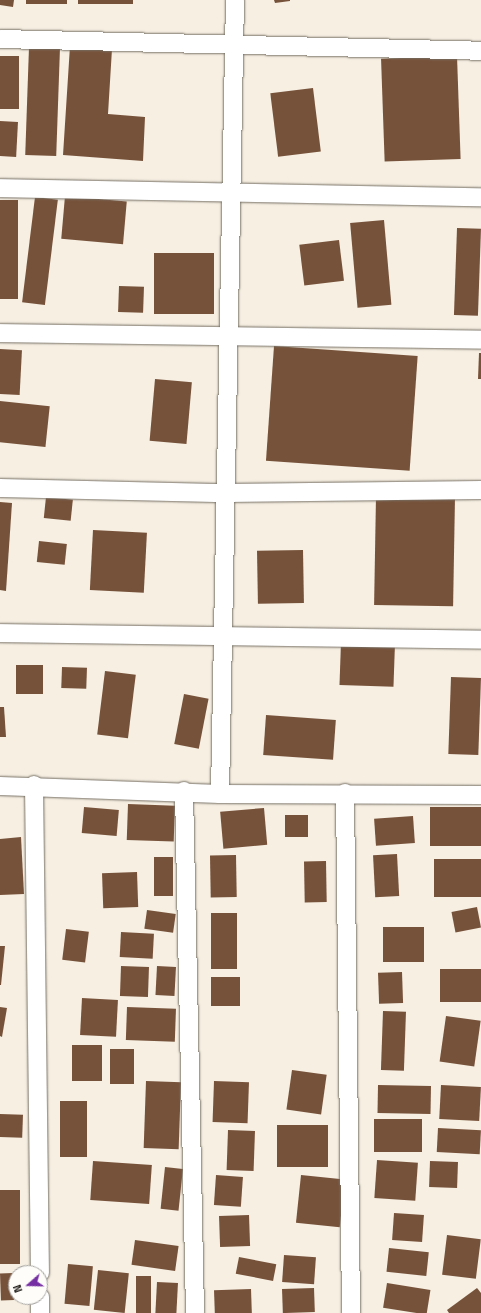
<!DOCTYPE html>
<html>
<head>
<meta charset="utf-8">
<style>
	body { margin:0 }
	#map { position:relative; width:481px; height:1313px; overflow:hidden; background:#f6efe2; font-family:"Titillium Web",sans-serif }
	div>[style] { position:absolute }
	.building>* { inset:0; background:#77523a; transform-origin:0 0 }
	.roads { filter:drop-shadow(0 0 1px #766f64) drop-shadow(0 0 1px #766f64) }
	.street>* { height:18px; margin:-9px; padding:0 9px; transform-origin:9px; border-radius:9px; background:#fff }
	span { translate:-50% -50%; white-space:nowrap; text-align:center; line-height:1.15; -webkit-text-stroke:4px #fefdfa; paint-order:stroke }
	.north { position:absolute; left:8px; top:1265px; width:40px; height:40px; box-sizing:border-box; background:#fefdfa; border:1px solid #a6a4a1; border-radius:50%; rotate:250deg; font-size:11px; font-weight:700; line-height:16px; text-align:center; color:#221f1b }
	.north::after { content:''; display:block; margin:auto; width:14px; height:18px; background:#762fa3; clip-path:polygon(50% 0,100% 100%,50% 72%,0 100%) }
</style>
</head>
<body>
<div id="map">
	<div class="building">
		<i style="clip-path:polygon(0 0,14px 0,13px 7px,0 5px)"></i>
		<i style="left:26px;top:0;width:41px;height:4px"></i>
		<i style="left:78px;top:0;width:55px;height:4px"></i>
		<i style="clip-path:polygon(274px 0,290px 0,290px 1px,275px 3px)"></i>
		<i style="clip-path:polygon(70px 46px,112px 49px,108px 114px,145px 117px,143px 161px,63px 155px)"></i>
		<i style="left:29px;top:47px;width:31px;height:108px;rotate:2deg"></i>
		<i style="left:0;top:56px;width:19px;height:53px"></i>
		<i style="left:457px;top:56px;width:103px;height:76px;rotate:88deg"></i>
		<i style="left:313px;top:88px;width:64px;height:43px;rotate:83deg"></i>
		<i style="left:0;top:121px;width:18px;height:35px;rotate:3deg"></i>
		<i style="left:65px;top:196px;width:62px;height:43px;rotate:5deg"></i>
		<i style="left:35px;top:197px;width:23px;height:106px;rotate:7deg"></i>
		<i style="left:0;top:200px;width:18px;height:99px"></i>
		<i style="left:384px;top:220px;width:85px;height:34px;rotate:85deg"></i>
		<i style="left:457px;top:228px;width:24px;height:87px;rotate:2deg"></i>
		<i style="left:339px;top:240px;width:41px;height:40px;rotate:83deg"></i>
		<i style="left:214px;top:253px;width:61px;height:60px;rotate:90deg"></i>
		<i style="left:119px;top:286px;width:25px;height:26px;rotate:2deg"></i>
		<i style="left:274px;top:346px;width:144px;height:115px;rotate:4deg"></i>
		<i style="left:0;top:349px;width:22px;height:45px;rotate:3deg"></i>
		<i style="clip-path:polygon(479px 353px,481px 353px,481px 379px,478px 379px)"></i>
		<i style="left:155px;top:379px;width:37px;height:62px;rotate:5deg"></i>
		<i style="left:0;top:401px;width:50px;height:41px;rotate:6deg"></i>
		<i style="left:376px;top:496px;width:79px;height:109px;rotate:1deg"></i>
		<i style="left:46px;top:497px;width:27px;height:21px;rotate:6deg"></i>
		<i style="clip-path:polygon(0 502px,12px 503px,6px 591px,0 590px)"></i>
		<i style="left:93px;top:530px;width:54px;height:60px;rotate:3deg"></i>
		<i style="left:39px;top:541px;width:28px;height:21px;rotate:6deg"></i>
		<i style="left:303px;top:550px;width:53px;height:46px;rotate:89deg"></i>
		<i style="left:341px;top:642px;width:54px;height:43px;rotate:2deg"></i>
		<i style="left:16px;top:665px;width:27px;height:29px"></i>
		<i style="left:62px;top:667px;width:25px;height:21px;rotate:2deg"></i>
		<i style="left:105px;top:671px;width:31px;height:64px;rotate:7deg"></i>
		<i style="left:451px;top:677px;width:30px;height:77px;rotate:2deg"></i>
		<i style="left:184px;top:694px;width:25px;height:51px;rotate:11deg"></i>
		<i style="clip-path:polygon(0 707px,4px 707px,6px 737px,0 737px)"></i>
		<i style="left:266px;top:715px;width:70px;height:40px;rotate:4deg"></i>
		<i style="left:128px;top:804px;width:47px;height:36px;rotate:2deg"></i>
		<i style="left:84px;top:807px;width:35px;height:26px;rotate:5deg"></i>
		<i style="left:481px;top:807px;width:39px;height:51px;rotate:90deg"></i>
		<i style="left:264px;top:808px;width:37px;height:44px;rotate:85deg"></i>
		<i style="left:285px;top:815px;width:23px;height:22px"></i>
		<i style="left:413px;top:816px;width:27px;height:39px;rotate:86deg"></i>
		<i style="clip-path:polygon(21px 837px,24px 894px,0 895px,0 839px)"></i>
		<i style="left:397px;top:854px;width:42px;height:24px;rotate:87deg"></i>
		<i style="left:236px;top:855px;width:42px;height:26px;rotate:89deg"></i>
		<i style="left:154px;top:857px;width:19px;height:39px"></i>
		<i style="left:481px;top:859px;width:38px;height:47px;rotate:90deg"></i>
		<i style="left:326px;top:861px;width:41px;height:22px;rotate:89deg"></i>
		<i style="left:137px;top:872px;width:35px;height:35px;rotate:88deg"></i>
		<i style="left:477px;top:907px;width:21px;height:26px;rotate:79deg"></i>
		<i style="left:147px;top:910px;width:29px;height:19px;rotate:8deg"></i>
		<i style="left:211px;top:913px;width:26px;height:56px"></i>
		<i style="left:383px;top:927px;width:41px;height:35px"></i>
		<i style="left:66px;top:929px;width:23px;height:31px;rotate:7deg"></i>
		<i style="left:121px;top:932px;width:33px;height:25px;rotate:3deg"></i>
		<i style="clip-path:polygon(0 946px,5px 946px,1px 985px,0 985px)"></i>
		<i style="left:121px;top:966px;width:28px;height:30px;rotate:2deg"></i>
		<i style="left:157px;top:966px;width:19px;height:29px;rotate:3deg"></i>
		<i style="left:481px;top:969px;width:33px;height:41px;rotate:90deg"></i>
		<i style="left:402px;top:972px;width:31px;height:24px;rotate:88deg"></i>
		<i style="left:211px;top:977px;width:29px;height:29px"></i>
		<i style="left:82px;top:998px;width:36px;height:37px;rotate:3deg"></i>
		<i style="clip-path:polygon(0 1007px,7px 1008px,2px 1037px,0 1036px)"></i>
		<i style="left:127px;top:1007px;width:49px;height:33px;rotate:2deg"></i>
		<i style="left:383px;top:1011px;width:23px;height:59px;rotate:2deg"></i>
		<i style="left:446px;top:1016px;width:35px;height:46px;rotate:8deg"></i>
		<i style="left:102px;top:1045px;width:36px;height:30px;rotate:90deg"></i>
		<i style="left:110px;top:1049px;width:24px;height:35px"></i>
		<i style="left:292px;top:1070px;width:35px;height:40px;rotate:8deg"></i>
		<i style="left:146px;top:1081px;width:35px;height:67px;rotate:2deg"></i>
		<i style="left:214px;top:1081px;width:35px;height:41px;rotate:2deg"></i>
		<i style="left:378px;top:1085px;width:53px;height:28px;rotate:1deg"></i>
		<i style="left:441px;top:1085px;width:40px;height:34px;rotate:3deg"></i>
		<i style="left:60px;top:1101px;width:27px;height:56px"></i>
		<i style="left:0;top:1114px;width:23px;height:23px;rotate:2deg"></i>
		<i style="left:374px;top:1119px;width:48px;height:33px"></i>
		<i style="left:277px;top:1125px;width:51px;height:42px"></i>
		<i style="left:438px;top:1128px;width:43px;height:24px;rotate:3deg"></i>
		<i style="left:228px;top:1130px;width:27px;height:40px;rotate:2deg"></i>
		<i style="left:377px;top:1160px;width:41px;height:38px;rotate:4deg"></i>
		<i style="left:93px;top:1161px;width:59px;height:39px;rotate:4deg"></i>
		<i style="left:430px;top:1161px;width:28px;height:26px;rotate:2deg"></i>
		<i style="left:165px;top:1167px;width:18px;height:42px;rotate:6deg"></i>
		<i style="left:216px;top:1175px;width:27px;height:30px;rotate:4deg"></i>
		<i style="left:301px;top:1175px;width:44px;height:48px;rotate:6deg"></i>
		<i style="left:0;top:1190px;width:20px;height:74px"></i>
		<i style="left:394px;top:1213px;width:30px;height:27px;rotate:4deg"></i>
		<i style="left:249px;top:1215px;width:31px;height:30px;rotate:88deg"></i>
		<i style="left:447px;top:1235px;width:34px;height:40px;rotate:7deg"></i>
		<i style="left:135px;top:1240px;width:44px;height:25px;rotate:8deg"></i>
		<i style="left:389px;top:1248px;width:40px;height:24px;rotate:6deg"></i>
		<i style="left:284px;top:1255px;width:32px;height:27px;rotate:4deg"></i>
		<i style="left:239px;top:1257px;width:38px;height:17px;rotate:11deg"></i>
		<i style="left:68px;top:1264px;width:25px;height:40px;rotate:5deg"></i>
		<i style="left:98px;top:1270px;width:31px;height:40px;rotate:6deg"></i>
		<i style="left:13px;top:1273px;width:27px;height:13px;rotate:88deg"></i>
		<i style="left:136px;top:1276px;width:15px;height:37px"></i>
		<i style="left:157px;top:1282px;width:21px;height:31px;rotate:3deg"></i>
		<i style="left:387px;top:1283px;width:44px;height:25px;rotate:9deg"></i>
		<i style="left:314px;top:1288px;width:24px;height:32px;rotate:88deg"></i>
		<i style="clip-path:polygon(477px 1288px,481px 1293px,481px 1313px,449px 1313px,447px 1310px)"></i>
		<i style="left:251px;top:1289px;width:24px;height:37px;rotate:88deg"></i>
	</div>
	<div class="roads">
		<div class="street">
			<i style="left:0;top:39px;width:481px;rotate:1.4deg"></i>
			<i style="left:0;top:188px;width:481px;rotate:1.1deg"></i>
			<i style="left:0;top:333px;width:481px;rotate:0.8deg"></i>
			<i style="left:0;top:488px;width:226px;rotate:1.3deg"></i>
			<i style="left:226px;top:493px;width:255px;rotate:-0.7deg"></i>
			<i style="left:0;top:633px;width:481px;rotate:0.8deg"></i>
			<i style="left:34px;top:785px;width:488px;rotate:89.3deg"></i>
			<i style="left:0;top:786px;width:220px;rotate:2.1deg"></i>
			<i style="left:220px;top:794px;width:261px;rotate:0.2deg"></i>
			<i style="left:184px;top:791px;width:522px;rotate:88.79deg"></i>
			<i style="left:345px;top:793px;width:520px;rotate:89.34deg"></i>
			<i style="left:220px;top:794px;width:794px;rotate:-88.92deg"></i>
			<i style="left:40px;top:1297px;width:16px;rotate:90deg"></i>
		</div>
	</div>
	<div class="north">N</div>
</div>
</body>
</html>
